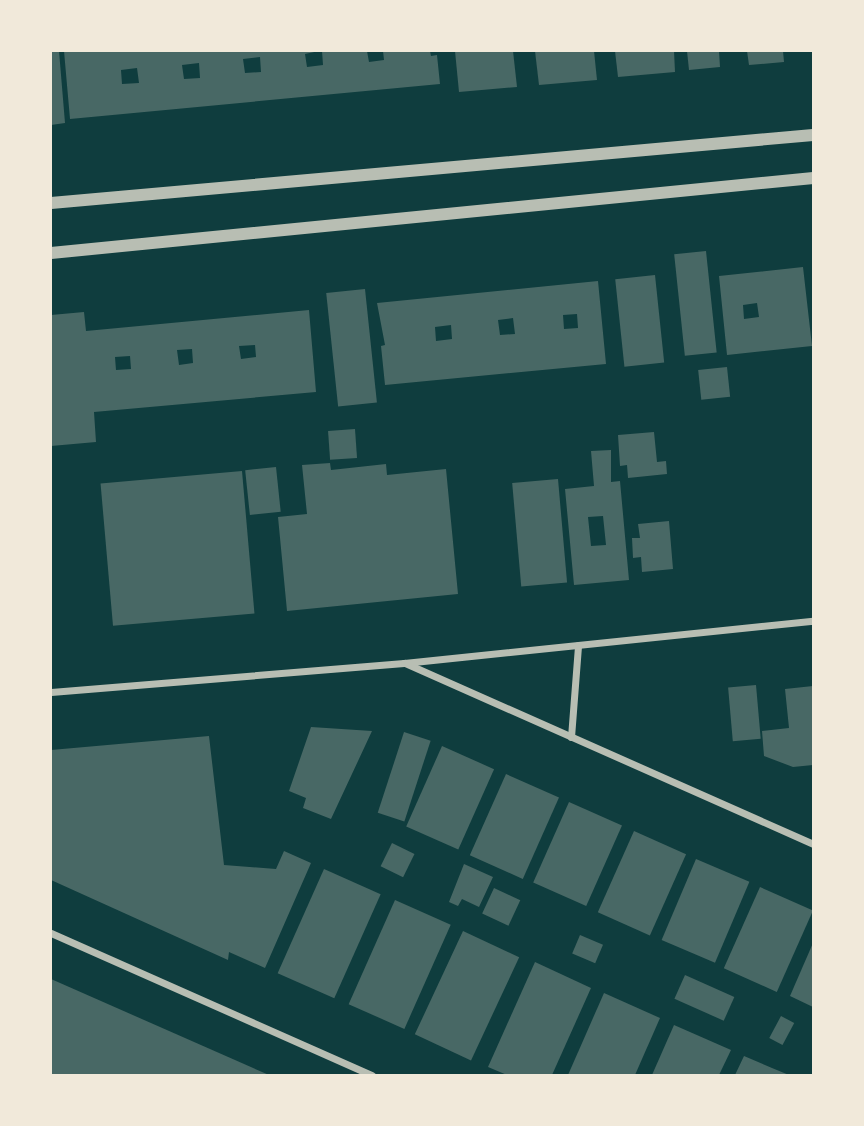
<!DOCTYPE html>
<html>
<head>
<meta charset="utf-8">
<style>
	body { margin:0 }
	#map { position:relative; width:864px; height:1126px; overflow:hidden; background:#0f3d3e; font-family:"Libre Baskerville",serif }
	div>[style] { position:absolute }
	.building>* { inset:0; background:#486865; transform-origin:0 0 }
	.minor>* { height:7px; margin:-3.5px; padding:0 3.5px; transform-origin:3.5px; border-radius:3.5px; background:#b8beb3 }
	.tertiary>* { height:12px; margin:-6px; padding:0 6px; transform-origin:6px; border-radius:6px; background:#b8beb3 }
	span { translate:-50% -50%; white-space:nowrap; text-align:center; line-height:1.15; -webkit-text-stroke:7px #f1e9da; paint-order:stroke }
	.frame { position:absolute; inset:0; border:52px solid #f1e9da; pointer-events:none }
</style>
</head>
<body>
<div id="map">
	<div class="building">
		<i style="clip-path:polygon(51px 51px,59px 51px,65px 123px,51px 125px)"></i>
		<i style="clip-path:polygon(evenodd,64px 51px,319px 51px,305px 54px,307px 67px,323px 65px,322px 51px,367px 51px,369px 62px,384px 60px,383px 51px,430px 51px,431px 56px,437px 55px,440px 84px,70px 119px,64px 51px,260px 57px,261px 72px,245px 73px,243px 59px,260px 57px,64px 51px,199px 63px,200px 78px,184px 79px,182px 65px,199px 63px,64px 51px,137px 68px,139px 83px,122px 84px,121px 70px,137px 68px)"></i>
		<i style="clip-path:polygon(455px 51px,513px 51px,517px 87px,459px 92px)"></i>
		<i style="clip-path:polygon(535px 51px,594px 51px,597px 80px,539px 85px)"></i>
		<i style="clip-path:polygon(615px 51px,674px 51px,675px 72px,618px 77px)"></i>
		<i style="clip-path:polygon(687px 51px,719px 51px,720px 67px,689px 70px)"></i>
		<i style="clip-path:polygon(747px 51px,783px 51px,784px 62px,749px 65px)"></i>
		<i style="left:706px;top:251px;width:102px;height:32px;rotate:84deg"></i>
		<i style="clip-path:polygon(evenodd,803px 267px,812px 346px,727px 355px,719px 276px,803px 267px,757px 303px,759px 317px,744px 319px,743px 305px,757px 303px)"></i>
		<i style="left:655px;top:275px;width:88px;height:40px;rotate:84deg"></i>
		<i style="clip-path:polygon(evenodd,598px 281px,606px 364px,385px 385px,381px 346px,385px 345px,377px 303px,598px 281px,577px 314px,578px 328px,564px 329px,563px 315px,577px 314px,598px 281px,513px 318px,515px 334px,500px 335px,498px 320px,513px 318px,598px 281px,451px 325px,452px 339px,436px 341px,435px 327px,451px 325px)"></i>
		<i style="left:365px;top:289px;width:114px;height:39px;rotate:84deg"></i>
		<i style="clip-path:polygon(evenodd,309px 310px,316px 392px,94px 412px,96px 442px,51px 446px,51px 315px,84px 312px,86px 331px,309px 310px,255px 345px,256px 357px,241px 359px,239px 346px,255px 345px,309px 310px,192px 349px,193px 363px,179px 365px,177px 350px,192px 349px,309px 310px,130px 356px,131px 369px,116px 370px,115px 357px,130px 356px)"></i>
		<i style="left:727px;top:367px;width:30px;height:29px;rotate:84deg"></i>
		<i style="left:355px;top:429px;width:29px;height:27px;rotate:86deg"></i>
		<i style="clip-path:polygon(654px 432px,657px 462px,666px 461px,667px 474px,628px 478px,627px 465px,620px 466px,618px 435px)"></i>
		<i style="clip-path:polygon(evenodd,611px 450px,611px 482px,620px 481px,629px 580px,574px 585px,565px 489px,594px 486px,591px 451px,611px 450px,603px 516px,606px 545px,591px 546px,588px 517px,603px 516px)"></i>
		<i style="clip-path:polygon(330px 463px,331px 470px,386px 464px,387px 475px,446px 469px,458px 594px,287px 611px,278px 517px,307px 514px,302px 465px)"></i>
		<i style="left:276px;top:467px;width:45px;height:31px;rotate:84deg"></i>
		<i style="left:242px;top:471px;width:143px;height:142px;rotate:85deg"></i>
		<i style="left:558px;top:479px;width:104px;height:46px;rotate:85deg"></i>
		<i style="clip-path:polygon(669px 521px,673px 569px,642px 572px,641px 557px,633px 558px,632px 538px,640px 538px,638px 524px)"></i>
		<i style="left:756px;top:685px;width:54px;height:28px;rotate:85deg"></i>
		<i style="clip-path:polygon(813px 686px,813px 765px,793px 767px,764px 756px,762px 731px,789px 728px,785px 689px)"></i>
		<i style="clip-path:polygon(311px 727px,372px 731px,331px 819px,303px 808px,306px 798px,289px 791px)"></i>
		<i style="left:404px;top:732px;width:28px;height:85px;rotate:18deg"></i>
		<i style="clip-path:polygon(209px 736px,224px 865px,276px 869px,284px 851px,311px 863px,265px 968px,229px 952px,228px 960px,51px 880px,51px 750px)"></i>
		<i style="left:442px;top:746px;width:57px;height:88px;rotate:24deg"></i>
		<i style="left:506px;top:774px;width:58px;height:89px;rotate:24deg"></i>
		<i style="left:569px;top:802px;width:58px;height:88px;rotate:24deg"></i>
		<i style="left:634px;top:831px;width:57px;height:89px;rotate:24deg"></i>
		<i style="left:392px;top:843px;width:25px;height:26px;rotate:26deg"></i>
		<i style="left:696px;top:859px;width:58px;height:88px;rotate:23deg"></i>
		<i style="clip-path:polygon(464px 864px,493px 877px,479px 907px,462px 899px,458px 906px,449px 902px)"></i>
		<i style="left:324px;top:869px;width:62px;height:114px;rotate:24deg"></i>
		<i style="left:760px;top:887px;width:58px;height:89px;rotate:24deg"></i>
		<i style="left:494px;top:888px;width:29px;height:28px;rotate:25deg"></i>
		<i style="left:395px;top:900px;width:61px;height:114px;rotate:24deg"></i>
		<i style="left:463px;top:931px;width:62px;height:114px;rotate:25deg"></i>
		<i style="left:580px;top:935px;width:25px;height:20px;rotate:23deg"></i>
		<i style="clip-path:polygon(813px 943px,813px 1007px,790px 996px)"></i>
		<i style="clip-path:polygon(535px 962px,591px 988px,552px 1075px,507px 1075px,488px 1067px)"></i>
		<i style="left:685px;top:975px;width:54px;height:26px;rotate:24deg"></i>
		<i style="clip-path:polygon(51px 979px,269px 1075px,51px 1075px)"></i>
		<i style="clip-path:polygon(604px 993px,660px 1018px,635px 1075px,568px 1075px)"></i>
		<i style="left:781px;top:1016px;width:15px;height:25px;rotate:28deg"></i>
		<i style="clip-path:polygon(674px 1025px,731px 1050px,719px 1075px,652px 1075px)"></i>
		<i style="clip-path:polygon(744px 1056px,772px 1068px,789px 1075px,735px 1075px)"></i>
	</div>
	<div class="minor">
		<i style="left:405px;top:663px;width:446px;rotate:23.9deg"></i>
		<i style="left:51px;top:692px;width:354px;rotate:-4.7deg"></i>
		<i style="left:404px;top:663px;width:411px;rotate:-5.9deg"></i>
		<i style="left:571px;top:737px;width:92px;rotate:-85.6deg"></i>
		<i style="left:51px;top:933px;width:351px;rotate:23.9deg"></i>
	</div>
	<div class="tertiary">
		<i style="left:51px;top:203px;width:765px;rotate:-5.1deg"></i>
		<i style="left:51px;top:253px;width:766px;rotate:-5.62deg"></i>
	</div>
	<div class="frame"></div>
</div>
</body>
</html>
